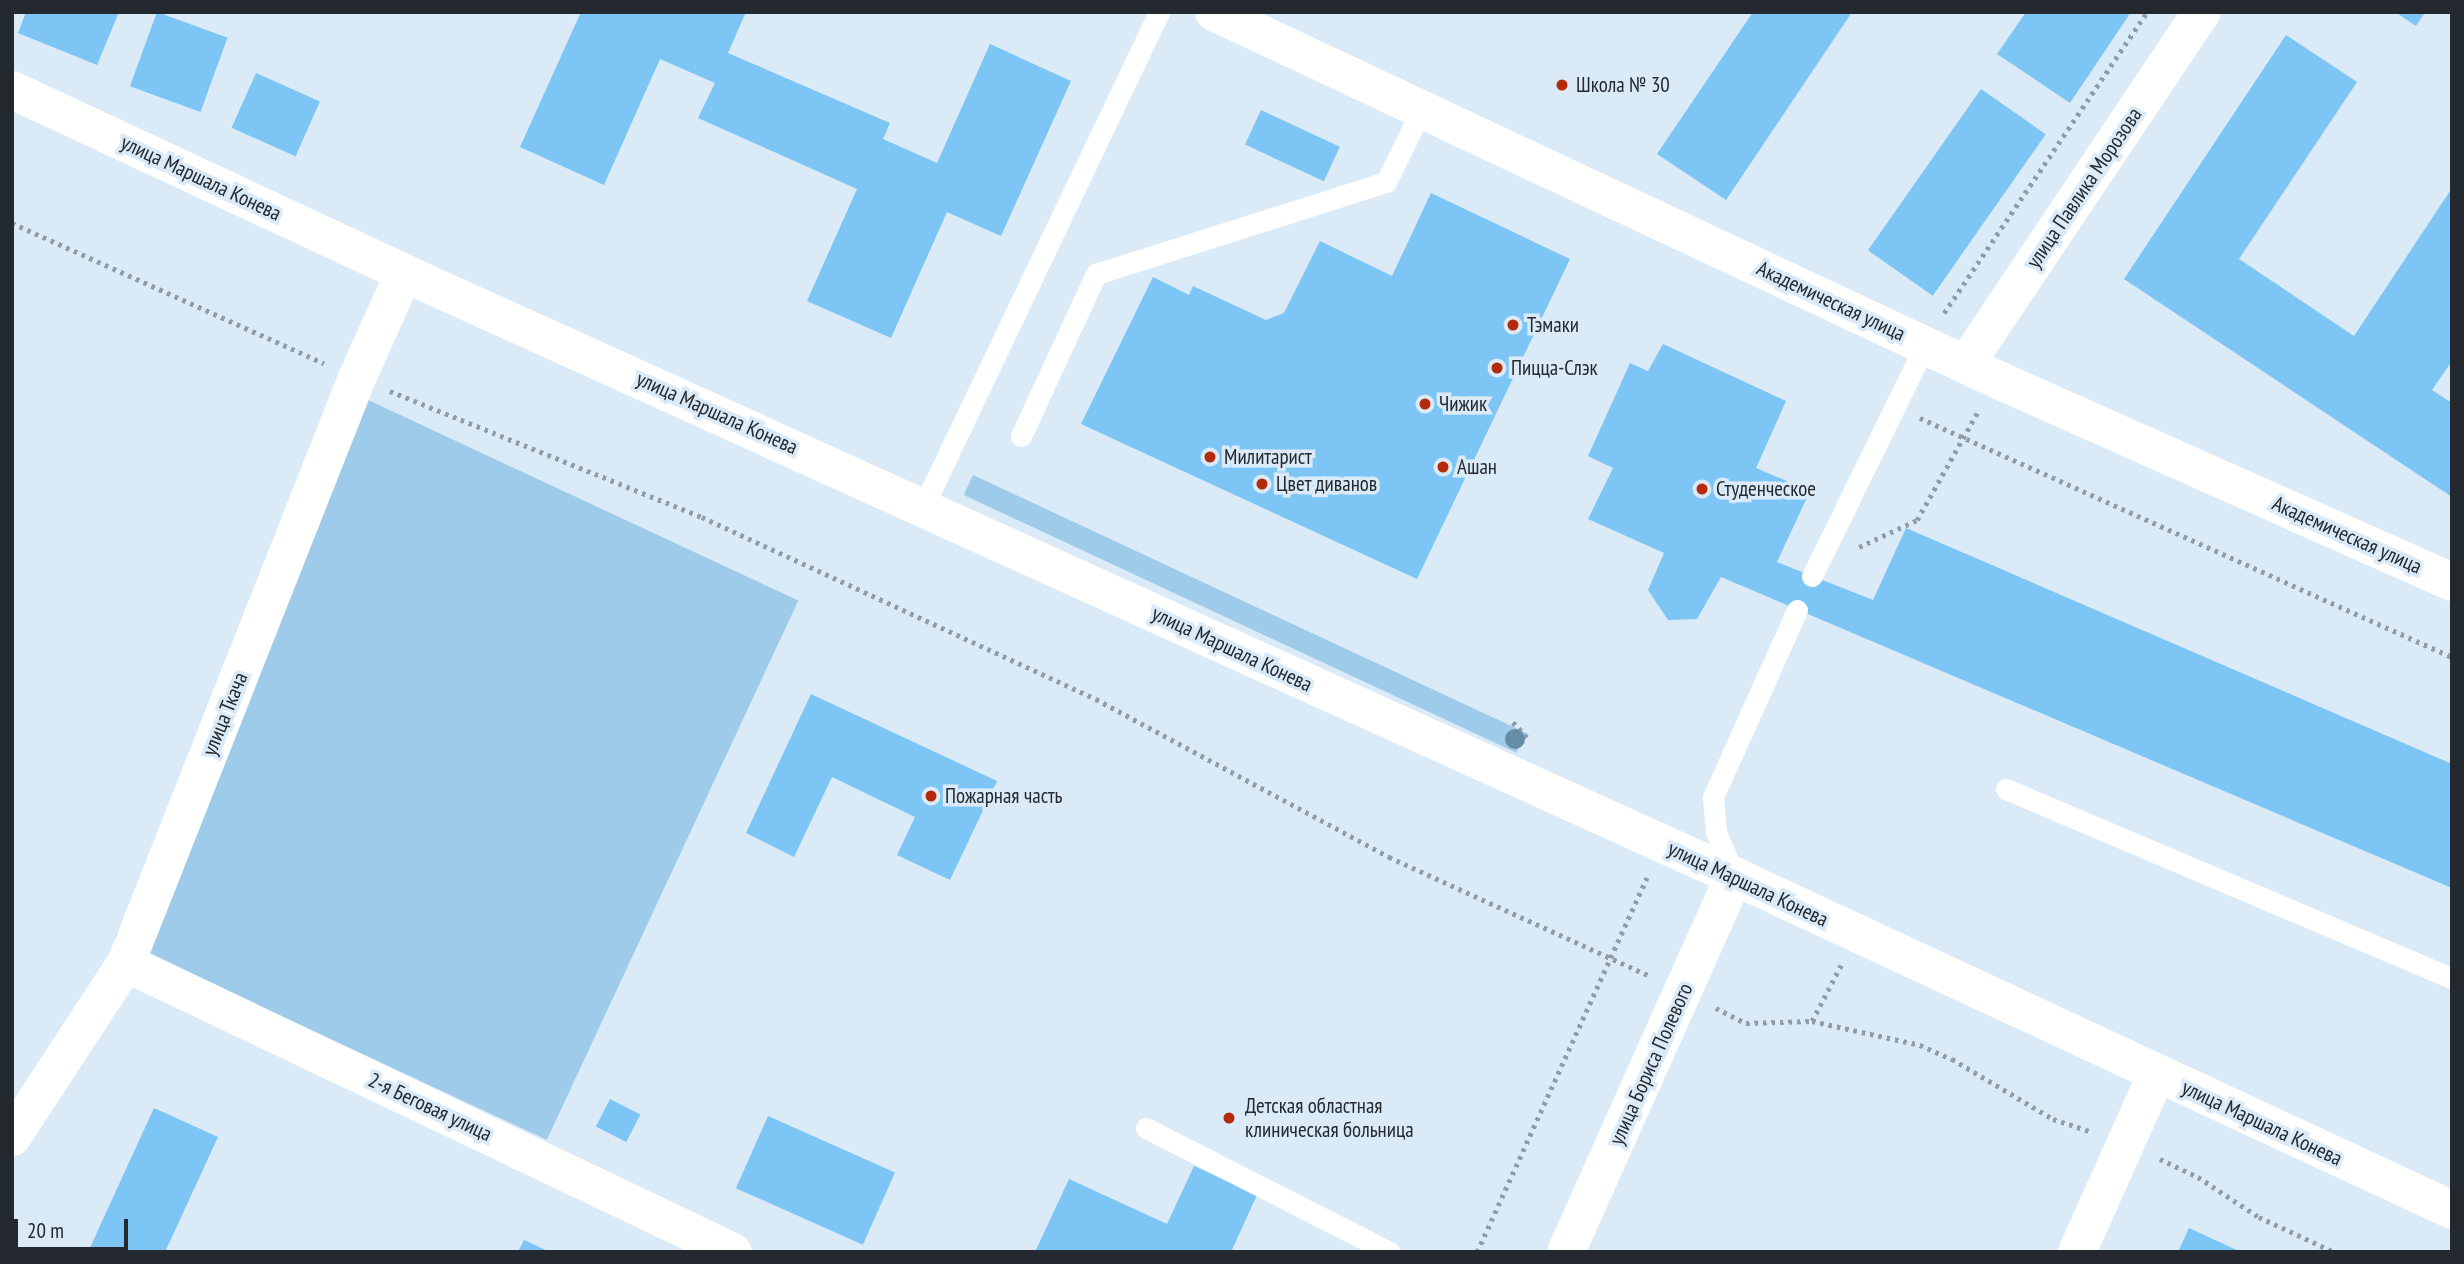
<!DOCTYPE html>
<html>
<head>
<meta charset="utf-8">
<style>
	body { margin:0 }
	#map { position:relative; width:2464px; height:1264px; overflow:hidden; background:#daeaf6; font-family:"PT Sans Narrow",sans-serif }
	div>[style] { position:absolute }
	.green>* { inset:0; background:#9ecbea; transform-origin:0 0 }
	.building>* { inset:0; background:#7cc5f5; transform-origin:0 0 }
	.path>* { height:4.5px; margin-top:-2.25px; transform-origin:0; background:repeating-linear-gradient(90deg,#919da6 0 3.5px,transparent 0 8.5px) }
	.service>* { height:21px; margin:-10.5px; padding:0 10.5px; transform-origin:10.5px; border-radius:10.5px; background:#fff }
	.minor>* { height:38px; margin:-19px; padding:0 19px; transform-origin:19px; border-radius:19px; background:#fff }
	.secondary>* { height:38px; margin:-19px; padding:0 19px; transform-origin:19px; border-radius:19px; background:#fff }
	.primary>* { height:38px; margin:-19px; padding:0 19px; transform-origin:19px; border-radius:19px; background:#fff }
	.trees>* { width:20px; height:20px; margin:-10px; border-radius:50%; background:#658ea5 }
	.dots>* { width:19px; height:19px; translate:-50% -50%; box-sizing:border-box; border:4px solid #daeaf6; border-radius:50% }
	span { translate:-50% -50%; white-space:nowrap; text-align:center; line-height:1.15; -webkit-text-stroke:7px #daeaf6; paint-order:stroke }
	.poi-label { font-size:21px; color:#23292e }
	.left { translate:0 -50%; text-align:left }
	.street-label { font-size:21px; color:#23292e }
	.frame { position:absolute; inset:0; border:14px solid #23292e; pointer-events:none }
	.scale { position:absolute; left:14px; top:1219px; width:114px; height:32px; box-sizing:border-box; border:4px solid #23292e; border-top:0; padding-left:9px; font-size:21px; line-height:24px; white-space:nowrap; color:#23292e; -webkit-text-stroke:5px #daeaf6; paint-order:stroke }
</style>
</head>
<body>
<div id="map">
	<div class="green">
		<i style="left:366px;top:399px;width:477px;height:595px;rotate:25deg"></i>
		<i style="left:973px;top:475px;width:610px;height:22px;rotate:25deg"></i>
	</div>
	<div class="building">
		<i style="clip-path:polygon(26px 12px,119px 12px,97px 65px,18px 33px)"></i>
		<i style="left:157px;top:12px;width:75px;height:79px;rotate:20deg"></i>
		<i style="clip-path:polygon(581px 12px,746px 12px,728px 53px,890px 123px,883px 139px,937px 163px,990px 44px,1071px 81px,1001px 236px,947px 212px,891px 338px,807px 301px,857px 189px,698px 118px,715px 83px,660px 59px,604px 185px,520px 147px)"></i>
		<i style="clip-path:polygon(1753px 12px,1852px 12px,1726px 200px,1657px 154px)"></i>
		<i style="clip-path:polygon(2026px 12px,2131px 12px,2070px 103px,1997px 54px)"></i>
		<i style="clip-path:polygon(2395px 12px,2425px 12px,2416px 26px)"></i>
		<i style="clip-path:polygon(2286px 35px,2357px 82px,2239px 259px,2354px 336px,2452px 188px,2452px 361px,2432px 390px,2452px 403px,2452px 497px,2124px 279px)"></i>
		<i style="left:256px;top:73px;width:70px;height:60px;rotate:24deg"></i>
		<i style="left:1981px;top:89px;width:79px;height:197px;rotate:35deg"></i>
		<i style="left:1261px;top:110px;width:87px;height:38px;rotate:25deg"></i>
		<i style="clip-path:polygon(1431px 193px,1570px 259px,1417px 579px,1081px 424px,1153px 277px,1189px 295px,1193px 286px,1266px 320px,1284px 313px,1320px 241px,1392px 276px)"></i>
		<i style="clip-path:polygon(1663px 344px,1786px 401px,1756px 468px,1810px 491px,1777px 562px,1873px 600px,1906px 528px,2452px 764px,2452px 888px,1721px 577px,1697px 619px,1668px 620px,1648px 590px,1664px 553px,1588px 519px,1613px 468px,1588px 456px,1630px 363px,1648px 371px)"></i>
		<i style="clip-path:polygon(811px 694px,997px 781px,950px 880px,897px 855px,915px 817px,832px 777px,794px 857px,746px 833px)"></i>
		<i style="left:610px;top:1099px;width:34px;height:31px;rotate:27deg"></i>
		<i style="clip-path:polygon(154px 1108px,218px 1137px,165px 1252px,88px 1252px)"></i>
		<i style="left:768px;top:1116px;width:139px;height:79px;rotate:24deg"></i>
		<i style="clip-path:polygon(1194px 1166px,1257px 1195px,1231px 1252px,1035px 1252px,1069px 1179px,1167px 1224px)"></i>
		<i style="clip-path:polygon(2189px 1228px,2241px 1252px,2178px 1252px)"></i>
		<i style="clip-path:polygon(524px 1240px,550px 1252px,518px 1252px)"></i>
	</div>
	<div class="path">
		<i style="left:12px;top:223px;width:342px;rotate:24.2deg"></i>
		<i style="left:1944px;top:313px;width:363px;rotate:-56deg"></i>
		<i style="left:390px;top:391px;width:336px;rotate:22deg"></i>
		<i style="left:702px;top:517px;width:434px;rotate:24.8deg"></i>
		<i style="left:1096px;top:699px;width:333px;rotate:28.3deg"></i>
		<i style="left:1389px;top:857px;width:285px;rotate:24.5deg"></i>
		<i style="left:1920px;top:418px;width:583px;rotate:24.19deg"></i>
		<i style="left:1859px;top:547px;width:64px;rotate:-25deg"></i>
		<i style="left:1917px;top:520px;width:123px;rotate:-60.7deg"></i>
		<i style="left:1513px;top:722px;width:25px;rotate:47deg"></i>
		<i style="left:1716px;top:1008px;width:34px;rotate:27deg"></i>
		<i style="left:1746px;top:1023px;width:66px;rotate:-1.7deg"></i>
		<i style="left:1812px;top:1021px;width:63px;rotate:-62.6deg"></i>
		<i style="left:1812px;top:1021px;width:111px;rotate:12.5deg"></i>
		<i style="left:1920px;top:1045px;width:35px;rotate:24deg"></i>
		<i style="left:1952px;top:1059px;width:117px;rotate:30.7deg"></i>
		<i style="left:2053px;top:1119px;width:39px;rotate:18deg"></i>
		<i style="left:2160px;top:1159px;width:42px;rotate:25.3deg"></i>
		<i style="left:2198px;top:1177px;width:73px;rotate:33.3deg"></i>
		<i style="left:2259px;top:1217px;width:83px;rotate:25deg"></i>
		<i style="left:1477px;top:1252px;width:411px;rotate:-65.6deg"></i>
	</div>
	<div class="service">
		<i style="left:1021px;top:436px;width:179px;rotate:-65.2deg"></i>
		<i style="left:1096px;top:274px;width:304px;rotate:-17.6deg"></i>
		<i style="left:1386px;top:182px;width:79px;rotate:-63.8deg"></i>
		<i style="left:924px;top:505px;width:546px;rotate:-64.51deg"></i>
		<i style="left:1812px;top:576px;width:257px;rotate:-63.9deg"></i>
		<i style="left:2006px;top:789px;width:484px;rotate:23deg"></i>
		<i style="left:1734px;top:876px;width:48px;rotate:-112.2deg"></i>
		<i style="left:1716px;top:832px;width:35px;rotate:-95deg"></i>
		<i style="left:1713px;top:797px;width:205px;rotate:-65.8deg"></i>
		<i style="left:1146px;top:1128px;width:273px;rotate:27deg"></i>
	</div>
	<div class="minor">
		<i style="left:1214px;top:12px;width:864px;rotate:25.14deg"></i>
		<i style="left:1996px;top:379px;width:499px;rotate:24deg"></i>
		<i style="left:1966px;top:364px;width:424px;rotate:-56.2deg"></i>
		<i style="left:126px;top:963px;width:672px;rotate:25.46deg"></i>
		<i style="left:12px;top:1137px;width:208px;rotate:-56.8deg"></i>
		<i style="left:126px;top:963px;width:629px;rotate:-68.45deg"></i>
		<i style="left:357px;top:378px;width:115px;rotate:-65.9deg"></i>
		<i style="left:2077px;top:1252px;width:194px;rotate:-65.9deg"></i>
	</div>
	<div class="secondary">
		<i style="left:1566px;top:1252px;width:412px;rotate:-65.9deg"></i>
	</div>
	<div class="primary">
		<i style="left:12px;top:90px;width:433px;rotate:25deg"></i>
		<i style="left:404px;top:273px;width:1460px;rotate:24.39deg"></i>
		<i style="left:1734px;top:876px;width:792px;rotate:24.95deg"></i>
	</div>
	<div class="trees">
		<i style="left:1515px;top:739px"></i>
	</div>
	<div class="dots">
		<i style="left:1562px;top:85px;background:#b52a08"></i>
		<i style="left:1513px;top:325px;background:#b52a08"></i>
		<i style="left:1497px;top:368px;background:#b52a08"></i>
		<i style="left:1425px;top:404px;background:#b52a08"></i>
		<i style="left:1210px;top:457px;background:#b52a08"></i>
		<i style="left:1443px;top:467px;background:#b52a08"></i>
		<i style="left:1262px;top:484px;background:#b52a08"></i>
		<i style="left:1702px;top:489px;background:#b52a08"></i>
		<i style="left:931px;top:796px;background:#b52a08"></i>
		<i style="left:1229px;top:1118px;background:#b52a08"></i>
	</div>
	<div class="poi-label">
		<span class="left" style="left:1576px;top:85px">Школа № 30</span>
		<span class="left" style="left:1527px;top:325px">Тэмаки</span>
		<span class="left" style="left:1511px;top:368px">Пицца-Слэк</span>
		<span class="left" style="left:1439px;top:404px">Чижик</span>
		<span class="left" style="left:1224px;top:457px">Милитарист</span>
		<span class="left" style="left:1457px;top:467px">Ашан</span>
		<span class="left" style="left:1276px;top:484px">Цвет диванов</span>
		<span class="left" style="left:1716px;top:489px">Студенческое</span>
		<span class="left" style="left:945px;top:796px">Пожарная часть</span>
		<span class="left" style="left:1245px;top:1118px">Детская областная<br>клиническая больница</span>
	</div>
	<div class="street-label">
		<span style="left:201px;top:178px;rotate:25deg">улица Маршала Конева</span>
		<span style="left:2084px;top:188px;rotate:-56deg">улица Павлика Морозова</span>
		<span style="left:1831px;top:301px;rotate:25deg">Академическая улица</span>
		<span style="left:717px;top:413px;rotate:24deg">улица Маршала Конева</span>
		<span style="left:2347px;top:535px;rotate:24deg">Академическая улица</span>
		<span style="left:1232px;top:649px;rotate:25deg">улица Маршала Конева</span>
		<span style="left:225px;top:714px;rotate:-68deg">улица Ткача</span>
		<span style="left:1748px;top:884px;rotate:25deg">улица Маршала Конева</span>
		<span style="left:1651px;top:1064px;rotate:-66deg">улица Бориса Полевого</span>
		<span style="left:430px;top:1107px;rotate:25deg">2-я Беговая улица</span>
		<span style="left:2262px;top:1123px;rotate:25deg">улица Маршала Конева</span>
	</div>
	<div class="frame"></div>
	<div class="scale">20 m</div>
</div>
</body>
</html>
